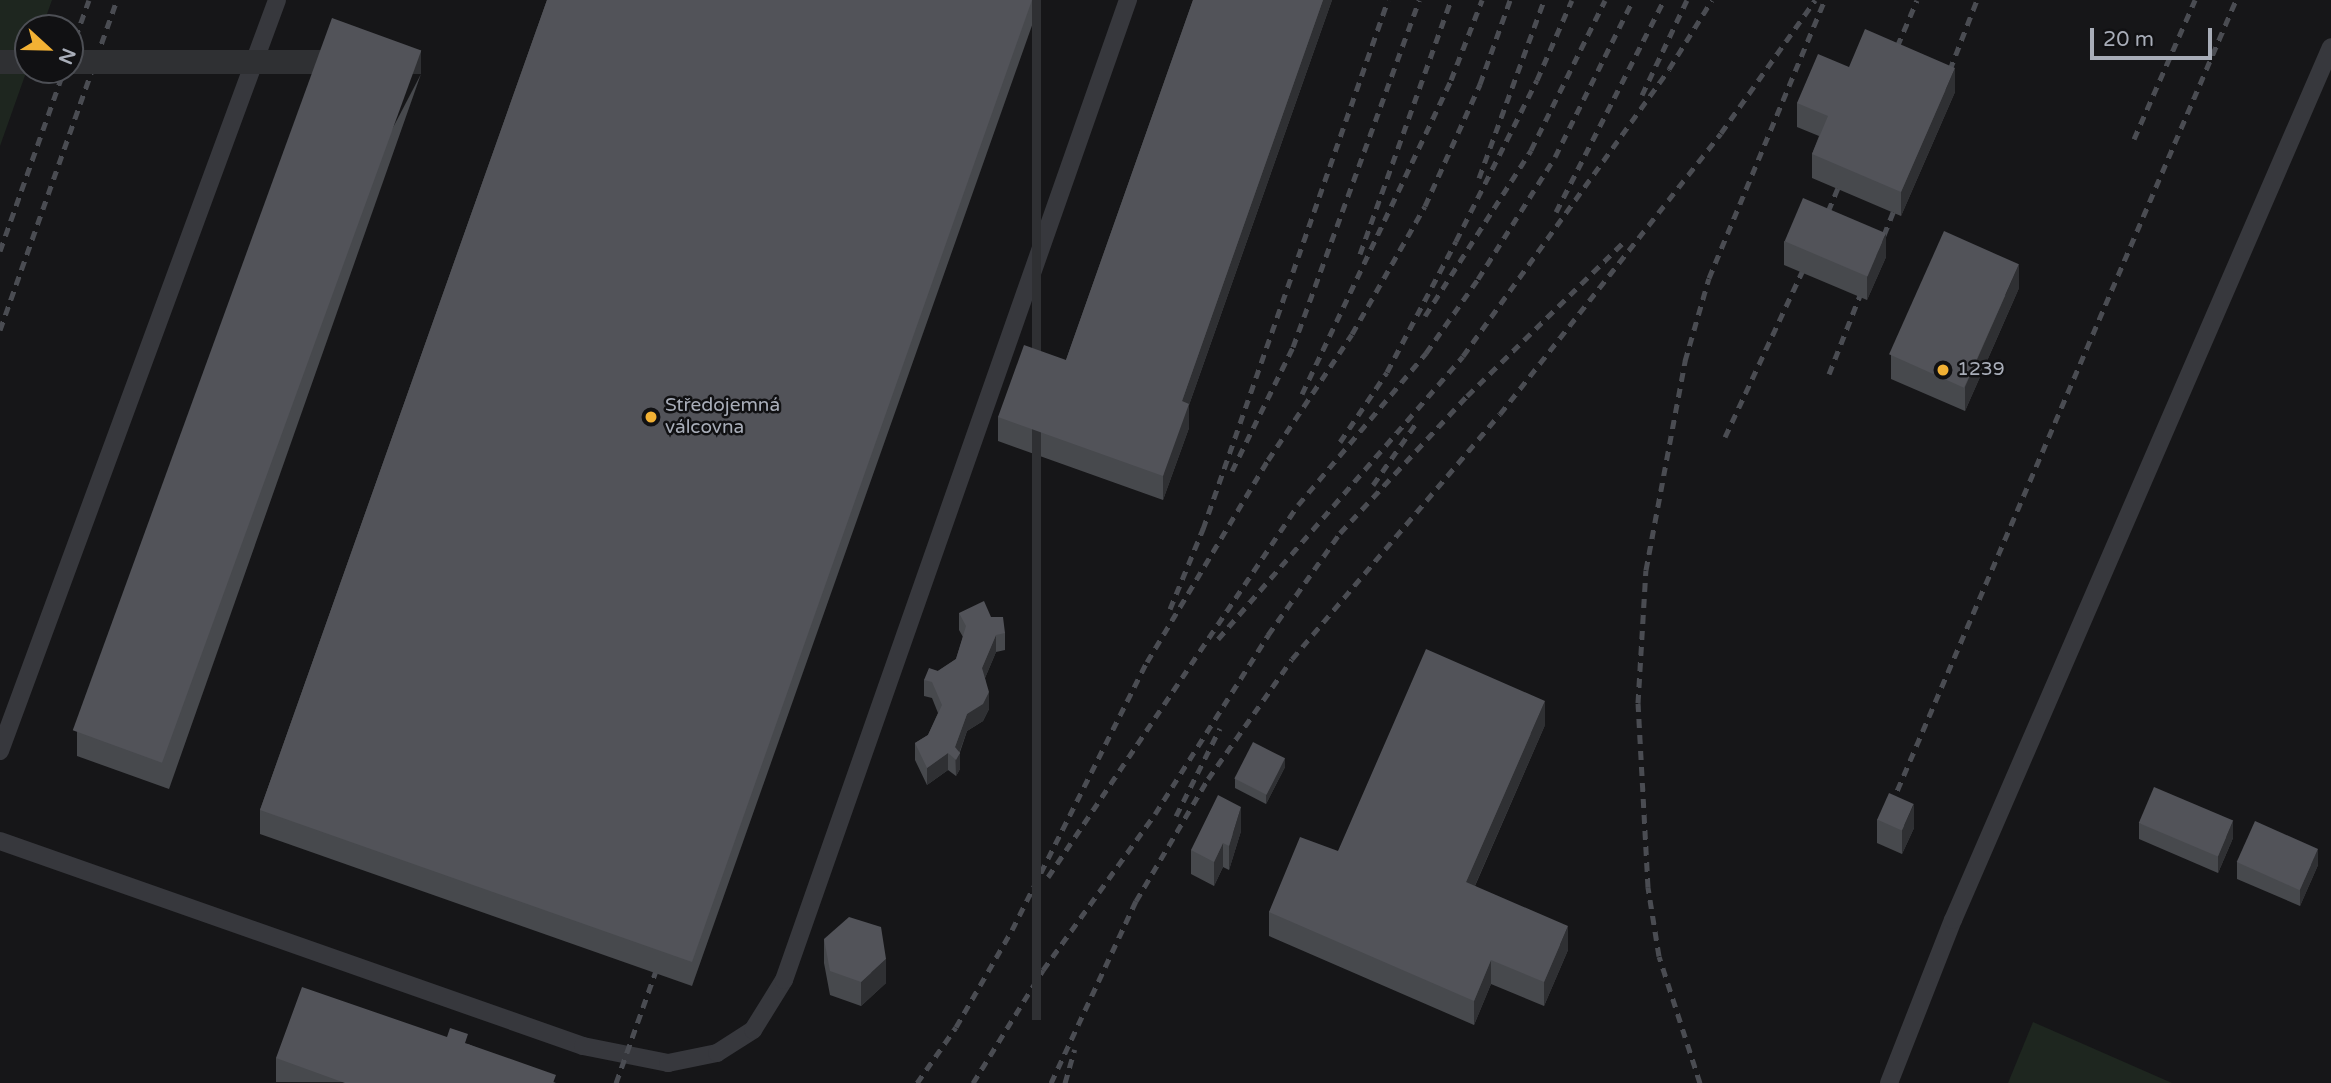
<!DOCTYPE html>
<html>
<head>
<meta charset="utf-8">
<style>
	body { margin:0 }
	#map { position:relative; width:2331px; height:1083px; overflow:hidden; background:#161618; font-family:"Varela Round",sans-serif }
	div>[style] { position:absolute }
	.green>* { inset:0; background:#1e261f }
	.lane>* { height:18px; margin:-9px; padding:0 9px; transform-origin:9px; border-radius:9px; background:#37383d }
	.rail>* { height:5px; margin-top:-2.5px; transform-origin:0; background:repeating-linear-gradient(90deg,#4a4c52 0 9px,transparent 0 16px) }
	.wall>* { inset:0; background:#47494d }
	.shaded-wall>* { inset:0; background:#2f3033; transform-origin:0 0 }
	.building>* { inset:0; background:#525359; transform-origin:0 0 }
	.dots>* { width:19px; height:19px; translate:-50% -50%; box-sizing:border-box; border:4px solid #111113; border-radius:50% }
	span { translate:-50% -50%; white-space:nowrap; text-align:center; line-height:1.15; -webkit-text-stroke:5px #111113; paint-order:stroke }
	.poi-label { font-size:19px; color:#a8adb8 }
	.left { translate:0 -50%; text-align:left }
	.north { position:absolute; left:14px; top:14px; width:70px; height:70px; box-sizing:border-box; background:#111113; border:2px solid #4d4f55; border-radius:50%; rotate:112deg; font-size:19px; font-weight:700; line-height:28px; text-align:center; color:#a8adb8 }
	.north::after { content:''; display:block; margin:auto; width:24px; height:32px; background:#f2b134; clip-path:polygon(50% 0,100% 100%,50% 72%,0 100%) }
	.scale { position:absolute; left:2090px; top:28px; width:122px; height:32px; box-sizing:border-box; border:4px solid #a8adb8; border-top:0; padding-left:9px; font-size:21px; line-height:24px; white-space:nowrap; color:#a8adb8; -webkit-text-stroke:5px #111113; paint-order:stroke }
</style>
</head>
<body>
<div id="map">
	<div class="green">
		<i style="clip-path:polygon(0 0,52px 0,42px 28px,28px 28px,28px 67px,0 146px)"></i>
		<i style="clip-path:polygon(2033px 1022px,2172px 1083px,2008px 1083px)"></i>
	</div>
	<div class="lane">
		<i style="left:0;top:751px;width:800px;rotate:-69.75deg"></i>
		<i style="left:0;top:841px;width:618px;rotate:19.37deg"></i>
		<i style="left:583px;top:1046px;width:87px;rotate:11.3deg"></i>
		<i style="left:668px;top:1063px;width:50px;rotate:-11.5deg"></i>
		<i style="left:717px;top:1053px;width:43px;rotate:-32.6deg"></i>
		<i style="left:753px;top:1030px;width:59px;rotate:-58.2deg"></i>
		<i style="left:784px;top:980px;width:1039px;rotate:-70.66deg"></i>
		<i style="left:1889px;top:1083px;width:175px;rotate:-68.6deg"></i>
		<i style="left:1953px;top:920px;width:951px;rotate:-66.59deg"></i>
	</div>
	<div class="rail">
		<i style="left:70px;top:53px;width:56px;rotate:-70.3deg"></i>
		<i style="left:1891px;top:61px;width:66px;rotate:-66.9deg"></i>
		<i style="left:1944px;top:85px;width:91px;rotate:-68.8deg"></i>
		<i style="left:1642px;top:95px;width:105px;rotate:-64.7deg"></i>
		<i style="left:2134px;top:139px;width:152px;rotate:-66.3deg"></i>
		<i style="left:1479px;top:178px;width:189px;rotate:-69.9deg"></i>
		<i style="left:1556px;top:212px;width:238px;rotate:-63deg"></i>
		<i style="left:1822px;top:226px;width:60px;rotate:-67.3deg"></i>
		<i style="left:1878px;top:250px;width:59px;rotate:-68.2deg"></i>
		<i style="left:0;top:251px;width:192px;rotate:-70.5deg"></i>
		<i style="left:1360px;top:254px;width:270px;rotate:-70.3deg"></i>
		<i style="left:1425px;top:316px;width:197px;rotate:-57.4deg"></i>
		<i style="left:1531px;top:150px;width:167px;rotate:-63.7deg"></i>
		<i style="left:0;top:330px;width:350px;rotate:-70.5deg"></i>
		<i style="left:1829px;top:374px;width:101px;rotate:-68.5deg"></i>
		<i style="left:1302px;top:394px;width:348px;rotate:-64.6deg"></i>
		<i style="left:1451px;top:80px;width:86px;rotate:-68.8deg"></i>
		<i style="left:1725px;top:437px;width:201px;rotate:-65deg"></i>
		<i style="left:1340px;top:442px;width:84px;rotate:-56.1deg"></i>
		<i style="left:1387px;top:372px;width:148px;rotate:-62.2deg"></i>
		<i style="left:1456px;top:241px;width:180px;rotate:-63.3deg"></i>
		<i style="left:1537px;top:80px;width:87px;rotate:-66.4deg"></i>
		<i style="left:1232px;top:471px;width:138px;rotate:-63.8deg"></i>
		<i style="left:1293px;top:347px;width:369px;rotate:-70deg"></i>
		<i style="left:1373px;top:485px;width:77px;rotate:-55.1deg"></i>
		<i style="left:1170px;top:609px;width:87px;rotate:-67.6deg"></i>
		<i style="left:1203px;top:529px;width:560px;rotate:-70.72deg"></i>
		<i style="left:1218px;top:639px;width:374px;rotate:-49.1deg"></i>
		<i style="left:1463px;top:356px;width:353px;rotate:-54.3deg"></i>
		<i style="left:1669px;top:69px;width:81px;rotate:-58.1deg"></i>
		<i style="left:1891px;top:805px;width:876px;rotate:-66.8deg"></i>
		<i style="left:1176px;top:816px;width:98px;rotate:-63.4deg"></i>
		<i style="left:1048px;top:877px;width:448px;rotate:-56.1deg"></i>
		<i style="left:1298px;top:505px;width:199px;rotate:-49.9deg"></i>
		<i style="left:1426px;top:353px;width:90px;rotate:-54.9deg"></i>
		<i style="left:1478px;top:279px;width:144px;rotate:-57.7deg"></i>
		<i style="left:1555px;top:157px;width:175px;rotate:-63.6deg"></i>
		<i style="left:616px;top:1083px;width:137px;rotate:-70.4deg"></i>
		<i style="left:917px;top:1083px;width:68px;rotate:-55.1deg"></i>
		<i style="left:956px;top:1027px;width:112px;rotate:-60deg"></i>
		<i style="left:1012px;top:930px;width:300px;rotate:-63.3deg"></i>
		<i style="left:1147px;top:662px;width:235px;rotate:-59.1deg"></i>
		<i style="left:1268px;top:460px;width:151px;rotate:-56.3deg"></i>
		<i style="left:1352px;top:334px;width:147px;rotate:-60.3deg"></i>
		<i style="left:1425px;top:206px;width:134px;rotate:-65.7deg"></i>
		<i style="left:1480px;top:84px;width:89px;rotate:-70.3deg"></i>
		<i style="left:973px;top:1083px;width:133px;rotate:-58.2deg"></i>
		<i style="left:1043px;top:970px;width:192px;rotate:-54.3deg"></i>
		<i style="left:1155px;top:814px;width:212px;rotate:-57.7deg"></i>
		<i style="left:1268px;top:635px;width:125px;rotate:-54.8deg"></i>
		<i style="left:1340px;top:533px;width:187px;rotate:-47.2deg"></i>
		<i style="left:1467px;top:396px;width:221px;rotate:-44.5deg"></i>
		<i style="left:1051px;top:1083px;width:201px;rotate:-65deg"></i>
		<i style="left:1136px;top:901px;width:142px;rotate:-59.5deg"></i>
		<i style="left:1208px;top:779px;width:146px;rotate:-55deg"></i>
		<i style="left:1292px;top:659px;width:321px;rotate:-49.7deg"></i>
		<i style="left:1500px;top:414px;width:357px;rotate:-51.8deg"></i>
		<i style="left:1721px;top:133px;width:163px;rotate:-54.7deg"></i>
		<i style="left:1065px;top:1083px;width:35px;rotate:-74deg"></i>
		<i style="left:1700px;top:1083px;width:133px;rotate:-107.9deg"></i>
		<i style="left:1659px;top:956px;width:70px;rotate:-99.1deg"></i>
		<i style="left:1648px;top:887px;width:184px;rotate:-93.1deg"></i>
		<i style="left:1638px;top:703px;width:133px;rotate:-86.6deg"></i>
		<i style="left:1646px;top:570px;width:213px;rotate:-79.4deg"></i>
		<i style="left:1685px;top:361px;width:86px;rotate:-73.9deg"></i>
		<i style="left:1709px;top:278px;width:301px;rotate:-67.4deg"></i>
	</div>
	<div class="wall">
		<i style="clip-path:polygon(547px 0,1041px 0,692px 986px,260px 834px,260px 810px)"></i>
		<i style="clip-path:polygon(1193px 0,1332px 0,1189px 405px,1189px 428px,1163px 500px,998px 441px,998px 417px,1066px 360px)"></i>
		<i style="clip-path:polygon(1849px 67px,1955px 92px,1901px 216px,1812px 178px,1812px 154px,1819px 136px,1797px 127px,1797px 103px)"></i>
		<i style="clip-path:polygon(421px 74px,169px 789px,77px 756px,77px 732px)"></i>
		<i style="clip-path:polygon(1784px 241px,1886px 257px,1867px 300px,1784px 265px)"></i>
		<i style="clip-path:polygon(2019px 288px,1965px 411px,1891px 379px,1891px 355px)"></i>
		<i style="clip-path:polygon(959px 613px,991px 617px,1005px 633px,1005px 650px,996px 652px,985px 678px,989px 709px,983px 721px,967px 731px,960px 752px,960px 769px,956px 776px,948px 770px,927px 785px,915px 760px,915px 743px,928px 735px,938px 713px,932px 698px,924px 696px,924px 680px,956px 659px,963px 637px,959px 630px)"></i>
		<i style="clip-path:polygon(1545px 725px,1475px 886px,1568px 950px,1544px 1006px,1491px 984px,1474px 1025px,1269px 936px,1269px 912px,1338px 851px)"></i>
		<i style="clip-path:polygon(1285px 767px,1266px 804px,1235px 788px,1235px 779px)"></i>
		<i style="clip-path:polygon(1877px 819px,1914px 828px,1902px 854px,1877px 843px)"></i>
		<i style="clip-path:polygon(2139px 823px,2233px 838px,2218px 873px,2139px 839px)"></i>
		<i style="clip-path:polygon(1241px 831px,1229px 870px,1223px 867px,1214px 886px,1191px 874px,1191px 850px)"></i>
		<i style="clip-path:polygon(2237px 862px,2318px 865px,2300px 906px,2237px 879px)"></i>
		<i style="clip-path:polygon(824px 939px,886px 983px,861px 1006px,830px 995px,824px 963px)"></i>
		<i style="clip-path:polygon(468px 1044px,556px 1083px,276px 1082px,276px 1058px)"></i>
	</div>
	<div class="shaded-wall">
		<i style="left:1032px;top:0;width:9px;height:1020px"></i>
		<i style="clip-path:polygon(1323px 0,1332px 0,1189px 405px,1189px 428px,1163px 500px,1163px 476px,1182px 401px)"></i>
		<i style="left:421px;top:50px;width:24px;height:758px;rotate:90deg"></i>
		<i style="clip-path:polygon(1955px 68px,1955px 92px,1901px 216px,1901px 192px)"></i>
		<i style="clip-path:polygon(1886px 233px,1886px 257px,1867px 300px,1867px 276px)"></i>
		<i style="clip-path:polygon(2019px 264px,2019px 288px,1965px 411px,1965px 387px)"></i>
		<i style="clip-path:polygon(996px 635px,996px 652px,982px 685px,982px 668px)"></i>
		<i style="clip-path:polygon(989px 692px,989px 709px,983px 721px,967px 731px,958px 756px,960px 753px,960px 769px,956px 776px,955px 747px,967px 714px)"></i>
		<i style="clip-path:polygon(1545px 701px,1545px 725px,1466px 906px,1466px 882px)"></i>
		<i style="clip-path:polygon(948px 753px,948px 770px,927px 785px,927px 768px)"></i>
		<i style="clip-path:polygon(1285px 758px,1285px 767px,1266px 804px,1266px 795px)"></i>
		<i style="clip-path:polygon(1914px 804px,1914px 828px,1902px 854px,1902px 830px)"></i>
		<i style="clip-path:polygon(1241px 807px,1241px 831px,1229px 870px,1229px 846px)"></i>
		<i style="clip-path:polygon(2233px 821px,2233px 838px,2218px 873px,2218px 856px)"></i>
		<i style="clip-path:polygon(1223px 843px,1223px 867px,1214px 886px,1214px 862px)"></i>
		<i style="clip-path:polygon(2318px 849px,2318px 865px,2300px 906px,2300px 889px)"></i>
		<i style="clip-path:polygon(1568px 926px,1568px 950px,1544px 1006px,1544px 982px)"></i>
		<i style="clip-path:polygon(886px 959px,886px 983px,861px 1006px,861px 982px)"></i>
		<i style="clip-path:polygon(1491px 960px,1491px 984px,1474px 1025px,1474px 1001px)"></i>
	</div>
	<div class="building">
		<i style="clip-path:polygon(547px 0,1032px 0,692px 962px,260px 810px)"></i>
		<i style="clip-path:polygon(1193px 0,1323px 0,1182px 401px,1189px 404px,1163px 476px,998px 417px,1024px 345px,1066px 360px)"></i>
		<i style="left:332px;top:18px;width:95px;height:758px;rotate:20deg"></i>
		<i style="clip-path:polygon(1865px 29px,1955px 68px,1901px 192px,1812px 154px,1828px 116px,1797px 103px,1818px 54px,1849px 67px)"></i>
		<i style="left:1803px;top:198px;width:90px;height:47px;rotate:23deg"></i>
		<i style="left:1944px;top:231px;width:82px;height:135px;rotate:24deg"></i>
		<i style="clip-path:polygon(984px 601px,991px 617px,1003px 617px,1005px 633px,996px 635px,982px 668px,989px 692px,983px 704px,967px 714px,955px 747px,960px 753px,956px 760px,948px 753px,927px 768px,915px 743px,928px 735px,942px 705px,932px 682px,924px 680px,929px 668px,938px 671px,956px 659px,966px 626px,959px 613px)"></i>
		<i style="clip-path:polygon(1426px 649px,1545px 701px,1466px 882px,1568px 926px,1544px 982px,1491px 960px,1474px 1001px,1269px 912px,1300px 837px,1338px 851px)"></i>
		<i style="left:1253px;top:742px;width:36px;height:41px;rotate:27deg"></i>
		<i style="left:2154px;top:787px;width:86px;height:39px;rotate:23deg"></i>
		<i style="left:1889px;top:793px;width:27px;height:29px;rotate:24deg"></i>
		<i style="clip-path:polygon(1218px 795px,1241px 807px,1229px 846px,1223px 843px,1214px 862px,1191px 850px)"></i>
		<i style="left:2255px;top:821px;width:69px;height:45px;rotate:24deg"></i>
		<i style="clip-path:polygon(849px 917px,881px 927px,886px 959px,861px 982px,830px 971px,824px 939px)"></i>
		<i style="clip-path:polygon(302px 987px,447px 1037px,450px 1028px,468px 1034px,465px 1043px,556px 1075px,553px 1083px,345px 1083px,276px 1058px)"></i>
	</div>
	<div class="dots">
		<i style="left:1943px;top:370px;background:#f2b134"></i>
		<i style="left:651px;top:417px;background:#f2b134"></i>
	</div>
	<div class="poi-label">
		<span class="left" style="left:1957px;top:370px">1239</span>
		<span class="left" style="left:665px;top:417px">Středojemná<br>válcovna</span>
	</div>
	<div class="north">N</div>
	<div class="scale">20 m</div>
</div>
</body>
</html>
